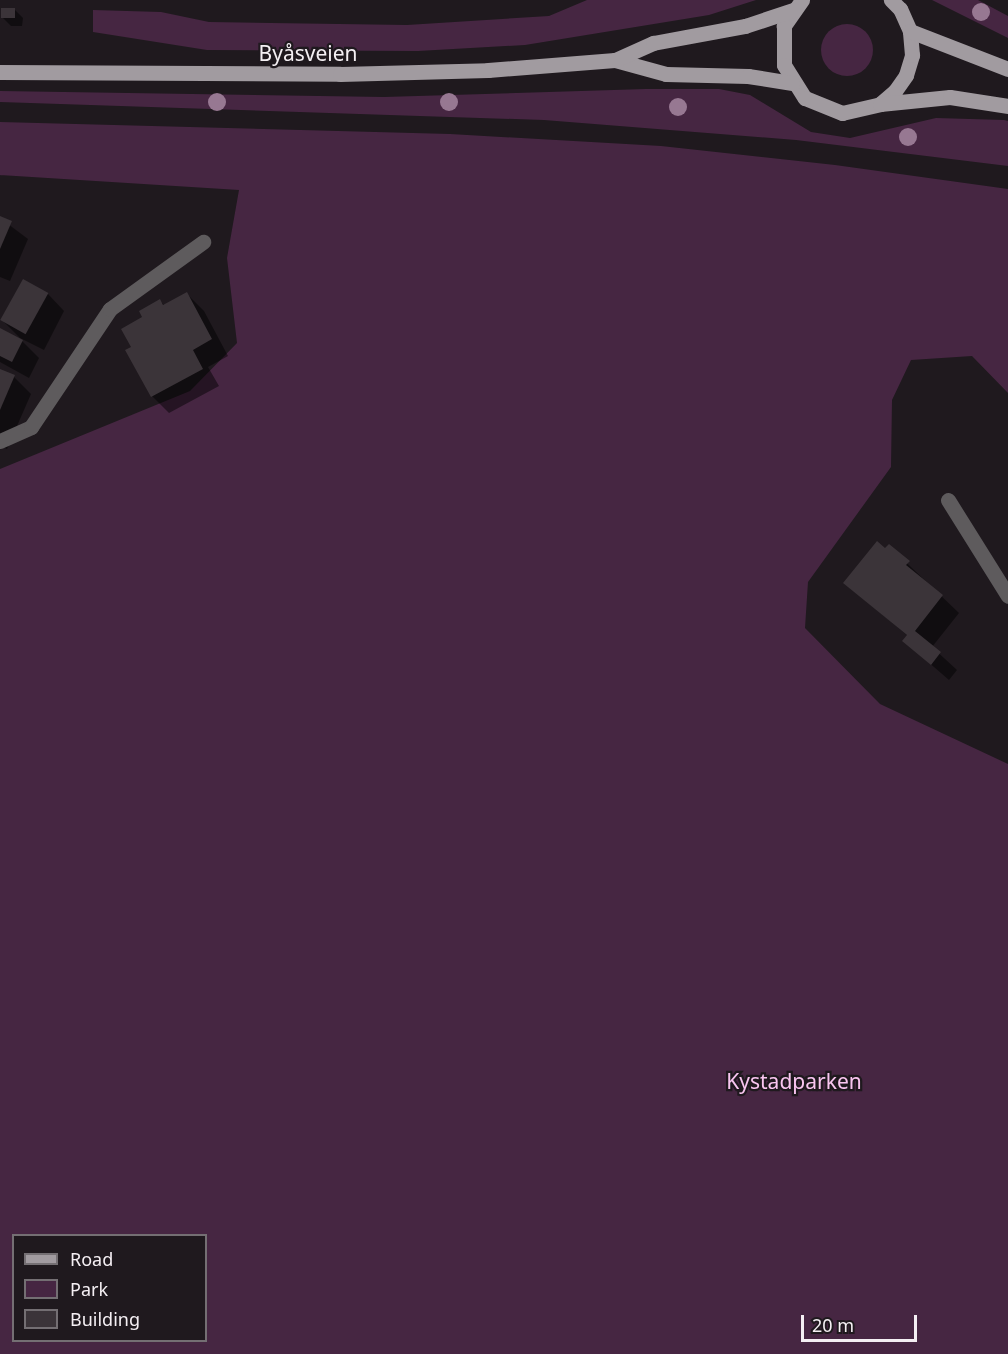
<!DOCTYPE html>
<html>
<head>
<meta charset="utf-8">
<style>
	body { margin:0 }
	#map { position:relative; width:1008px; height:1354px; overflow:hidden; background:#1f191e; font-family:"Noto Sans",sans-serif }
	div>[style] { position:absolute }
	.green>* { inset:0; background:#462642 }
	.round { border-radius:50% }
	.shadow>* { inset:0; background:#0007 }
	.building>* { inset:0; background:#3b3439; transform-origin:0 0 }
	.minor>* { height:15px; margin:-7.5px; padding:0 7.5px; transform-origin:7.5px; border-radius:7.5px; background:#5e5b5d }
	.major>* { height:15px; margin:-7.5px; padding:0 7.5px; transform-origin:7.5px; border-radius:7.5px; background:#a19ba0 }
	.trees>* { width:18px; height:18px; margin:-9px; border-radius:50%; background:#977892 }
	span { translate:-50% -50%; white-space:nowrap; text-align:center; line-height:1.15; -webkit-text-stroke:4.5px #1f191e; paint-order:stroke }
	.street-label { font-size:21px; color:#f4eff3 }
	.park-label { font-size:21px; color:#f9c5f0 }
	.legend { position:absolute; left:12px; top:1234px; width:195px; height:108px; box-sizing:border-box; background:#1f191e; border:2px solid #746f73; margin:0; padding:8px 10px; list-style:none; font-size:18px; color:#f4eff3 }
	.legend li { display:flex; align-items:center; gap:12px; height:30px }
	.legend b { width:30px; border:2px solid #746f73 }
	.scale { position:absolute; left:801px; top:1315px; width:116px; height:27px; box-sizing:border-box; border:3px solid #f4eff3; border-top:0; padding-left:8px; font-size:18px; line-height:21px; white-space:nowrap; color:#f4eff3; -webkit-text-stroke:4px #1f191e; paint-order:stroke }
</style>
</head>
<body>
<div id="map">
	<div class="green">
		<i style="clip-path:polygon(587px 0,756px 0,709px 15px,525px 45px,418px 51px,207px 50px,93px 32px,93px 10px,161px 12px,209px 22px,407px 25px,549px 16px)"></i>
		<i style="clip-path:polygon(932px 0,978px 0,1008px 16px,1008px 38px)"></i>
		<i class="round" style="left:821px;top:24px;width:52px;height:52px"></i>
		<i style="clip-path:polygon(646px 89px,719px 89px,750px 95px,811px 132px,850px 138px,936px 118px,1004px 120px,1008px 121px,1008px 166px,796px 140px,544px 120px,0 102px,0 91px,384px 97px)"></i>
		<i style="clip-path:polygon(evenodd,0 122px,450px 134px,661px 146px,835px 165px,1008px 189px,1008px 393px,972px 356px,911px 360px,892px 400px,891px 467px,808px 582px,805px 628px,880px 704px,1008px 764px,1008px 1354px,0 1354px,0 469px,190px 391px,237px 343px,227px 258px,239px 190px,0 175px,0 122px,14px 1236px,206px 1236px,206px 1340px,14px 1340px,14px 1236px)"></i>
	</div>
	<div class="shadow">
		<i style="clip-path:polygon(15px 10px,23px 18px,22px 26px,11px 26px,3px 18px)"></i>
		<i style="clip-path:polygon(0 218px,28px 239px,10px 281px,0 277px)"></i>
		<i style="clip-path:polygon(48px 294px,64px 311px,44px 350px,20px 338px,3px 321px)"></i>
		<i style="clip-path:polygon(187px 294px,204px 311px,228px 356px,208px 367px,219px 386px,169px 413px,152px 396px,127px 351px,133px 348px,144px 317px,160px 301px,165px 306px)"></i>
		<i style="clip-path:polygon(0 330px,22px 341px,39px 358px,29px 378px,0 362px)"></i>
		<i style="clip-path:polygon(0 371px,14px 377px,31px 394px,7px 449px,0 446px)"></i>
		<i style="clip-path:polygon(889px 546px,959px 613px,932px 647px,957px 670px,949px 680px,904px 641px,908px 636px,845px 583px)"></i>
	</div>
	<div class="building">
		<i style="left:1px;top:8px;width:14px;height:10px"></i>
		<i style="clip-path:polygon(0 216px,12px 221px,0 249px)"></i>
		<i style="left:23px;top:279px;width:29px;height:47px;rotate:29deg"></i>
		<i style="clip-path:polygon(187px 292px,212px 339px,193px 350px,203px 369px,151px 397px,125px 350px,131px 347px,121px 329px,142px 317px,139px 311px,160px 299px,163px 305px)"></i>
		<i style="clip-path:polygon(0 328px,23px 340px,12px 362px,0 356px)"></i>
		<i style="clip-path:polygon(0 369px,15px 375px,0 410px)"></i>
		<i style="clip-path:polygon(877px 541px,885px 548px,889px 544px,910px 561px,906px 565px,943px 595px,915px 631px,941px 652px,931px 665px,902px 641px,907px 635px,843px 583px)"></i>
	</div>
	<div class="minor">
		<i style="left:0;top:441px;width:34px;rotate:-24deg"></i>
		<i style="left:31px;top:427px;width:142px;rotate:-56.2deg"></i>
		<i style="left:110px;top:309px;width:115px;rotate:-35.8deg"></i>
		<i style="left:948px;top:500px;width:113px;rotate:58deg"></i>
	</div>
	<div class="major">
		<i style="left:802px;top:0;width:32px;rotate:125deg"></i>
		<i style="left:784px;top:26px;width:39px;rotate:90deg"></i>
		<i style="left:784px;top:65px;width:39px;rotate:58deg"></i>
		<i style="left:805px;top:98px;width:40px;rotate:22deg"></i>
		<i style="left:842px;top:113px;width:39px;rotate:-13deg"></i>
		<i style="left:880px;top:104px;width:20px;rotate:-41deg"></i>
		<i style="left:895px;top:91px;width:19px;rotate:-55deg"></i>
		<i style="left:906px;top:75px;width:21px;rotate:-73deg"></i>
		<i style="left:912px;top:55px;width:24px;rotate:-95deg"></i>
		<i style="left:910px;top:31px;width:24px;rotate:-114deg"></i>
		<i style="left:900px;top:9px;width:13px;rotate:-135deg"></i>
		<i style="left:910px;top:31px;width:105px;rotate:21.2deg"></i>
		<i style="left:615px;top:60px;width:53px;rotate:15.4deg"></i>
		<i style="left:666px;top:74px;width:82px;rotate:1.4deg"></i>
		<i style="left:748px;top:76px;width:45px;rotate:9deg"></i>
		<i style="left:0;top:72px;width:340px;rotate:0.3deg"></i>
		<i style="left:340px;top:74px;width:148px;rotate:-1.5deg"></i>
		<i style="left:488px;top:70px;width:127px;rotate:-4.5deg"></i>
		<i style="left:615px;top:60px;width:42px;rotate:-24.1deg"></i>
		<i style="left:653px;top:43px;width:94px;rotate:-10.5deg"></i>
		<i style="left:745px;top:26px;width:51px;rotate:-18.4deg"></i>
		<i style="left:880px;top:104px;width:70px;rotate:-5.7deg"></i>
		<i style="left:950px;top:97px;width:59px;rotate:8.8deg"></i>
	</div>
	<div class="trees">
		<i style="left:981px;top:12px"></i>
		<i style="left:217px;top:102px"></i>
		<i style="left:449px;top:102px"></i>
		<i style="left:678px;top:107px"></i>
		<i style="left:908px;top:137px"></i>
	</div>
	<div class="street-label">
		<span style="left:308px;top:53px">Byåsveien</span>
	</div>
	<div class="park-label">
		<span style="left:794px;top:1081px">Kystadparken</span>
	</div>
	<ul class="legend">
	<li><b style="height:8px;background:#a19ba0"></b>Road</li>
	<li><b style="height:16px;background:#462642"></b>Park</li>
	<li><b style="height:16px;background:#3b3439"></b>Building</li>
	</ul>
	<div class="scale">20 m</div>
</div>
</body>
</html>
